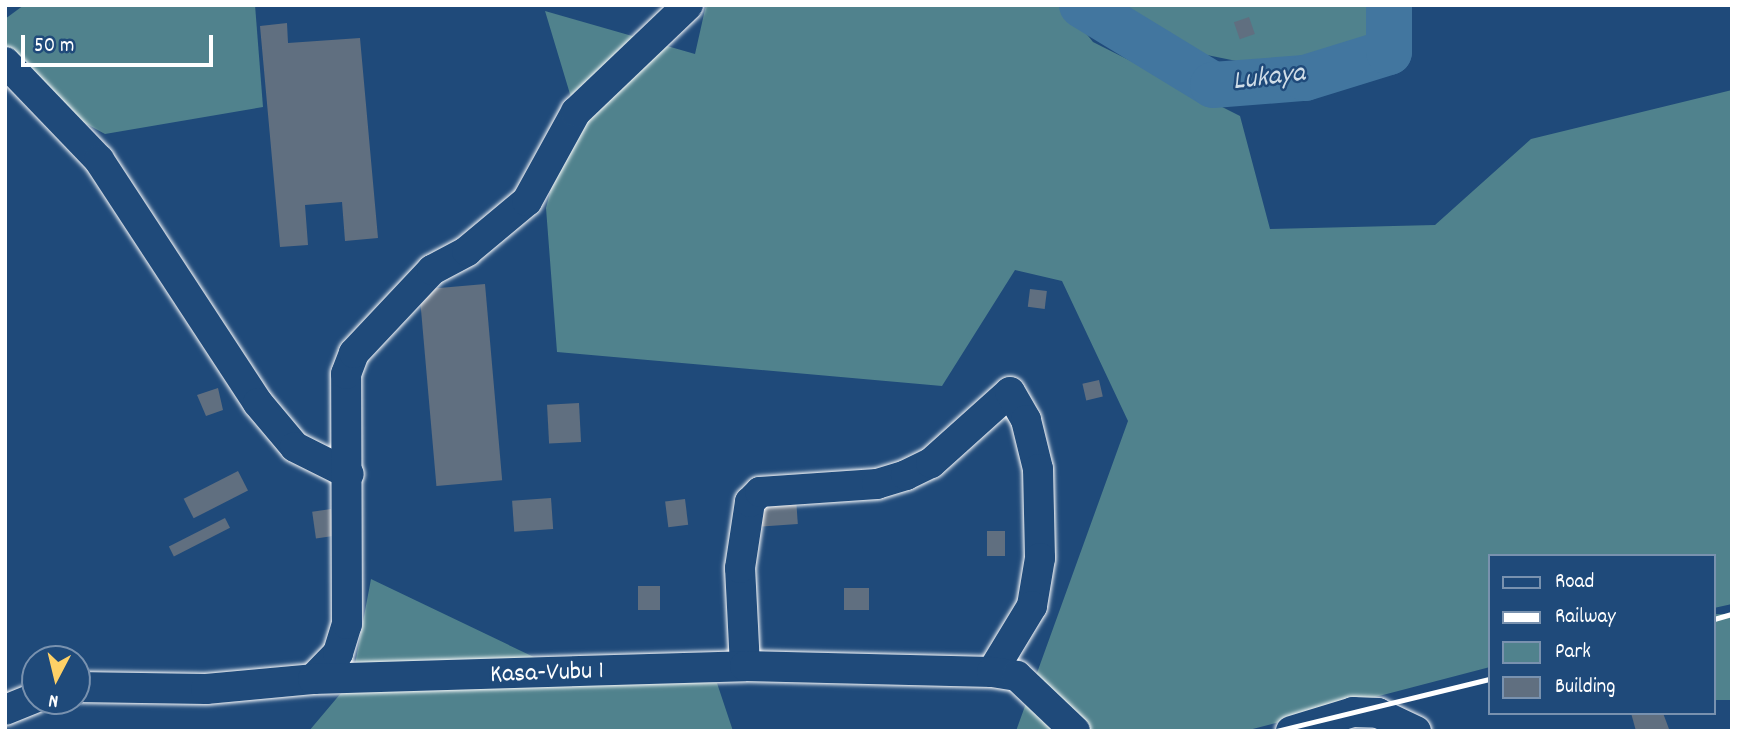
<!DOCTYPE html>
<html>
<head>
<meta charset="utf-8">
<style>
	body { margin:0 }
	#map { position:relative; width:1737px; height:736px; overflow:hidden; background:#1f4a7a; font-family:Dekko,sans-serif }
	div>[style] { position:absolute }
	.green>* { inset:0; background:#50828d; transform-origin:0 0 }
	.river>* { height:46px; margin:-23px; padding:0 23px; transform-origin:23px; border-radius:23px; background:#42769f }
	.building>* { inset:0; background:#606f80; transform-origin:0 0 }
	.roads { filter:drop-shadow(0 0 2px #fff) drop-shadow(0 0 2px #fff) }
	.street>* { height:30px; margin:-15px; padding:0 15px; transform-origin:15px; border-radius:15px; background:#1f4a7a }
	.rail>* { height:5px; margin:-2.5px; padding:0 2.5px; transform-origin:2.5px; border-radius:2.5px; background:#fff }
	span { translate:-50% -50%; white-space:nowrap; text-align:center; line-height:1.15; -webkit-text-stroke:5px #1f4a7a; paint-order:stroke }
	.street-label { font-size:26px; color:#fff }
	.water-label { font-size:28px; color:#d0dde7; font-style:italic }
	.frame { position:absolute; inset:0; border:7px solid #fff; pointer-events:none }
	.legend { position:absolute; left:1488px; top:554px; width:228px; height:161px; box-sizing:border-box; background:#1f4a7a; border:2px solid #7992af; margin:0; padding:9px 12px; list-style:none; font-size:21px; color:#fff }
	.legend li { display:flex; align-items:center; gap:14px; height:35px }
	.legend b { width:35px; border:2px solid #7992af }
	.north { position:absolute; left:21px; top:645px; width:70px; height:70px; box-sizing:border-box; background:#1f4a7a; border:2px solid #7992af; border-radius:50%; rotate:187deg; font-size:19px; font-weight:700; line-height:28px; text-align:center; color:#fff }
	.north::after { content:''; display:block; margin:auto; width:24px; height:32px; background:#ffd166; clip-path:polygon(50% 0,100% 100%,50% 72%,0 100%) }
	.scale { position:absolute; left:21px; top:35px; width:192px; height:32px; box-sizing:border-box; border:4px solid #fff; border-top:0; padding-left:9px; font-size:21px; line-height:24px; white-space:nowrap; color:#fff; -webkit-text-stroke:5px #1f4a7a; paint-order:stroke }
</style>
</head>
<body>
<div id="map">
	<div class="green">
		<i style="clip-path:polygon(24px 5px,255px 5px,263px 107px,105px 134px,5px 80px,5px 19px)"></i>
		<i style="clip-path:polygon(706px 5px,1063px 5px,1093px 42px,1240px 116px,1270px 229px,1435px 225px,1531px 139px,1732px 90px,1732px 604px,1714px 608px,1714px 556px,1490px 556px,1490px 667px,1245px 731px,1016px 731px,1128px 421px,1062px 281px,1015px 270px,942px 386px,557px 352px,546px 208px,573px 104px,545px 11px,695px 54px)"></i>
		<i style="clip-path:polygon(1123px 5px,1381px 5px,1367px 47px,1328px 64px,1276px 69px,1202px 54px)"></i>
		<i style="clip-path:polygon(371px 579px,540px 660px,717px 683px,733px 731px,309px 731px,352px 680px)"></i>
		<i style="left:1732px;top:614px;width:86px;height:19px;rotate:90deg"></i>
	</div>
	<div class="river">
		<i style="left:1082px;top:5px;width:153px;rotate:31.4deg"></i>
		<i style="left:1213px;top:85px;width:92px;rotate:-4.4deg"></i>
		<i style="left:1305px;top:78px;width:88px;rotate:-17.2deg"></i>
		<i style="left:1389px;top:52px;width:47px;rotate:-90deg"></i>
	</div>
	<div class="building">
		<i style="left:1249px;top:17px;width:18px;height:16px;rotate:71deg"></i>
		<i style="clip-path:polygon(287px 23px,288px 43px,360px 38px,378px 238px,345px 241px,342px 202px,305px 205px,308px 245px,280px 247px,260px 26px)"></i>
		<i style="left:485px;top:284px;width:197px;height:66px;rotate:85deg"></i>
		<i style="left:1030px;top:289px;width:17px;height:18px;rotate:7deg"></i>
		<i style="left:1099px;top:380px;width:17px;height:17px;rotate:77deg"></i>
		<i style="clip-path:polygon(218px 388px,223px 410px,206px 416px,197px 395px)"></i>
		<i style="left:579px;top:403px;width:39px;height:32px;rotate:87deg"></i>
		<i style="left:238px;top:471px;width:22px;height:61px;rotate:63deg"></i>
		<i style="left:551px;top:498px;width:31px;height:39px;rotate:86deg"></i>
		<i style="left:796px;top:498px;width:26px;height:39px;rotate:86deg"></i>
		<i style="left:685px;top:499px;width:26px;height:20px;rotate:83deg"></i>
		<i style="left:331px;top:509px;width:27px;height:19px;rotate:82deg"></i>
		<i style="left:225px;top:518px;width:11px;height:63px;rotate:63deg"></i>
		<i style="left:987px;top:531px;width:18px;height:25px"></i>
		<i style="left:638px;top:586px;width:22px;height:24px"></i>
		<i style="left:844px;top:588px;width:25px;height:22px"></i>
		<i style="clip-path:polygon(1631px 713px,1663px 713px,1669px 729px,1636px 731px)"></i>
	</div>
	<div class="roads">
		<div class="street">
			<i style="left:5px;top:62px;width:136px;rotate:46.2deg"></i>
			<i style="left:99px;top:160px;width:290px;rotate:56.8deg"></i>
			<i style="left:258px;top:403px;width:57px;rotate:49.9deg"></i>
			<i style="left:295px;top:447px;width:60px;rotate:26.6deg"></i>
			<i style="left:745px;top:666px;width:98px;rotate:-92.9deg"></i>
			<i style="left:740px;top:568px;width:67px;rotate:-81.4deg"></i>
			<i style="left:750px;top:502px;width:14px;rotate:-45deg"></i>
			<i style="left:760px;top:492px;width:117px;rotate:-3.9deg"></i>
			<i style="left:877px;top:484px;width:30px;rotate:-17deg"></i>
			<i style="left:906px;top:475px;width:28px;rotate:-26deg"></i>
			<i style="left:931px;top:463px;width:106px;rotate:-41.9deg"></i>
			<i style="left:1010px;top:392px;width:32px;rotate:60deg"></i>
			<i style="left:1026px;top:420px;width:50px;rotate:76.2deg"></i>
			<i style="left:1038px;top:469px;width:89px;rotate:88.7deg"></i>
			<i style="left:1040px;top:558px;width:49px;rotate:99.5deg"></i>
			<i style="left:1032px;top:606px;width:77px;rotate:121.2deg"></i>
			<i style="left:313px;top:679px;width:36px;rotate:-46deg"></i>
			<i style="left:338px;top:653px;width:30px;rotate:-73deg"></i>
			<i style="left:347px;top:624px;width:250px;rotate:-90.2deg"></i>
			<i style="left:346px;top:374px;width:22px;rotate:-69deg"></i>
			<i style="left:354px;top:353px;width:114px;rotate:-46.8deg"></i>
			<i style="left:432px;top:270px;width:40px;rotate:-28deg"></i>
			<i style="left:467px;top:251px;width:78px;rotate:-39.8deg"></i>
			<i style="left:527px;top:201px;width:102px;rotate:-61.2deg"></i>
			<i style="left:576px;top:112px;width:155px;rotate:-43.7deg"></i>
			<i style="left:77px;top:687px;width:129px;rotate:0.9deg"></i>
			<i style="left:206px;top:689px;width:107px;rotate:-5.3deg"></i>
			<i style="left:313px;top:679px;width:432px;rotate:-1.7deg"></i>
			<i style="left:745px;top:666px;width:247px;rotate:1.4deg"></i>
			<i style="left:992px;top:672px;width:25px;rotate:9deg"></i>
			<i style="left:1017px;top:676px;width:80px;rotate:43.5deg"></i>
			<i style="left:5px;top:710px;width:32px;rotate:-22deg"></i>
			<i style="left:1291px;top:731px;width:65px;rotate:-17deg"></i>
			<i style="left:1353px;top:712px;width:25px;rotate:2deg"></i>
			<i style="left:1378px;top:713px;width:42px;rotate:25.3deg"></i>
		</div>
	</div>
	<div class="rail">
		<i style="left:1714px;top:619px;width:19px;rotate:-16deg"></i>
		<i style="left:1276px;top:731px;width:220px;rotate:-13.7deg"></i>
	</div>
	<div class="street-label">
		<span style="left:547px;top:674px;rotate:-2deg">Kasa-Vubu 1</span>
	</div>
	<div class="water-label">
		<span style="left:1269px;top:79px;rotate:-7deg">Lukaya</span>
	</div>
	<div class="frame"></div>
	<ul class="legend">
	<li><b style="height:9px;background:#1f4a7a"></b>Road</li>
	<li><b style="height:9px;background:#fff"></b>Railway</li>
	<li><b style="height:19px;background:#50828d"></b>Park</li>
	<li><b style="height:19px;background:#606f80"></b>Building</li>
	</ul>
	<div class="north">N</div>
	<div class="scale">50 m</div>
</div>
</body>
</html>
